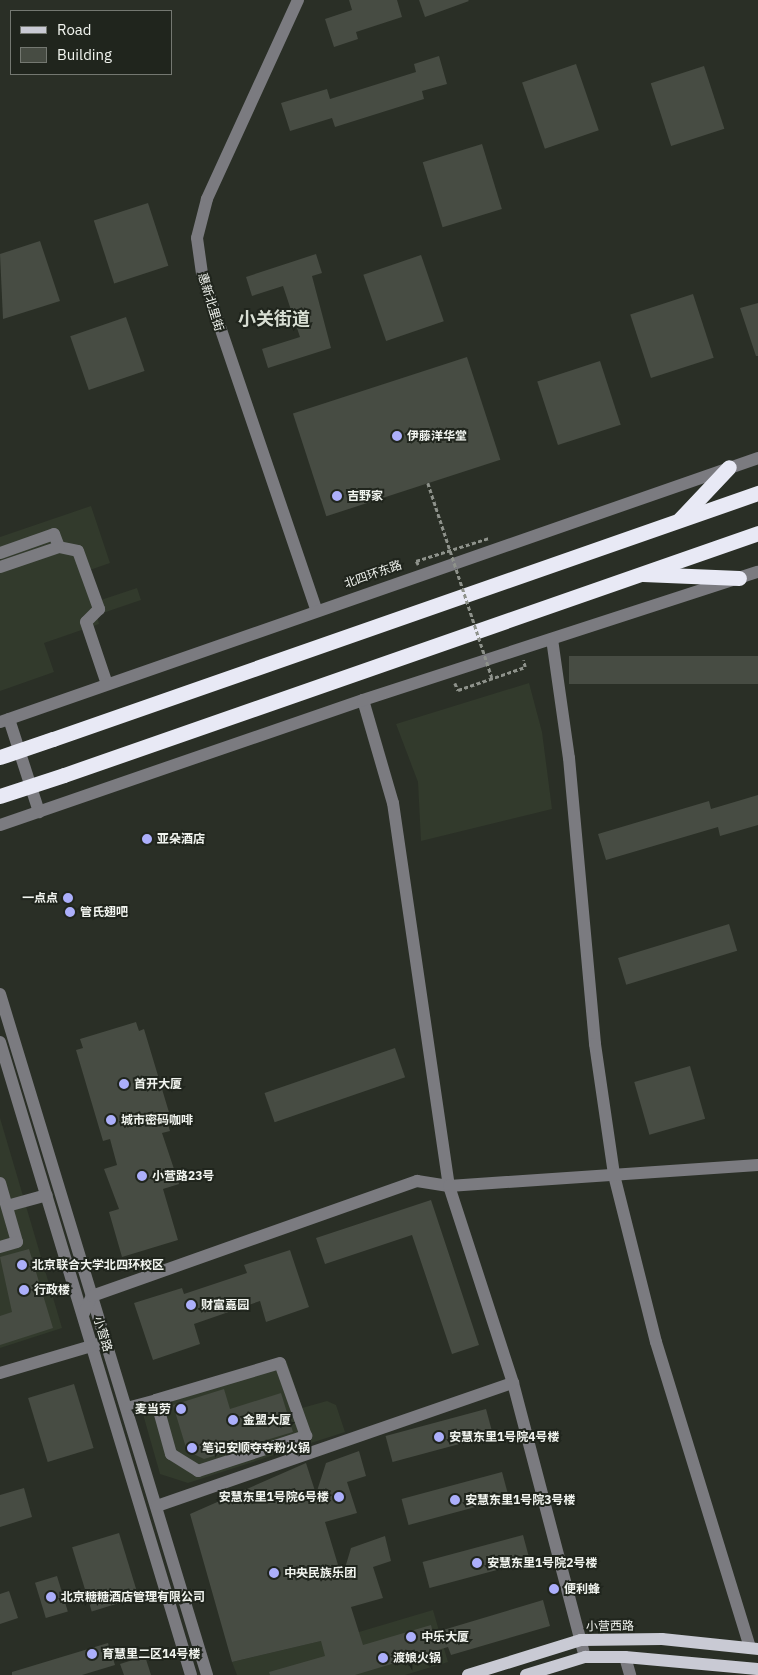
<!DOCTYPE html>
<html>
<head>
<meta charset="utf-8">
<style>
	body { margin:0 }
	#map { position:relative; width:758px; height:1675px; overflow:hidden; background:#2a2f26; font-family:"IBM Plex Sans","Noto Sans SC",sans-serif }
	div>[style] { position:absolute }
	.built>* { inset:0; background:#323a2c }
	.building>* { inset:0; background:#474c43; transform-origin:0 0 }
	.path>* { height:2.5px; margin-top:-1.25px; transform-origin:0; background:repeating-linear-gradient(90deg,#8e928b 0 4px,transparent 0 6.5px) }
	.minor>* { height:12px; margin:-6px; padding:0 6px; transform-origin:6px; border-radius:6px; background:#7b7b80 }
	.major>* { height:12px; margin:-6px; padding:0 6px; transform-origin:6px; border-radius:6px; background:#c9cad4 }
	.highway>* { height:15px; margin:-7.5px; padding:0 7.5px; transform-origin:7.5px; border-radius:7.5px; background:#e8e9f5 }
	.path-bridge>* { height:2.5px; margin-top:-1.25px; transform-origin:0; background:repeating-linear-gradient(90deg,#8e928b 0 4px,transparent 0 6.5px) }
	.highway-bridge>* { height:15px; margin:-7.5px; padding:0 7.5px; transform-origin:7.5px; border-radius:7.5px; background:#e8e9f5 }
	.dots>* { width:14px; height:14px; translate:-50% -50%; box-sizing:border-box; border:2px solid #20251d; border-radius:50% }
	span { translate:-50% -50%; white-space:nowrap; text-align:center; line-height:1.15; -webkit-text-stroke:4px #20251d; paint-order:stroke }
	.street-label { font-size:12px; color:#f1f4ef }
	.poi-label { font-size:12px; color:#f1f4ef; font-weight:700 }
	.left { translate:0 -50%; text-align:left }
	.right { translate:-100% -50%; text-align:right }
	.district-label { font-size:18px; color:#d8ded3; font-weight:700 }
	.legend { position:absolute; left:10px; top:10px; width:162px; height:65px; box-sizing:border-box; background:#20251d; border:1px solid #747871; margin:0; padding:6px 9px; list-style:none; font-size:15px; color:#f1f4ef }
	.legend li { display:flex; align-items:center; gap:10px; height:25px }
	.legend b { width:25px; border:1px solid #747871 }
</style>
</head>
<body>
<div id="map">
	<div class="built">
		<i style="clip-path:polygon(91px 506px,110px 563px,87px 571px,98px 601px,137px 588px,141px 600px,97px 615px,99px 624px,44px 643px,54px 672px,0 691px,0 537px)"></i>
		<i style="clip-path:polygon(529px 683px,542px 732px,552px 809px,421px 841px,418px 782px,396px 724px)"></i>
		<i style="clip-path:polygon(0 1118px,62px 1328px,0 1348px)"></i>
		<i style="clip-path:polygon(282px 1358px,287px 1362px,302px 1408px,327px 1401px,336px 1405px,345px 1432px,188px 1483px,160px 1474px,139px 1400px)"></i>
		<i style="clip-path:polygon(433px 1610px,448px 1662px,405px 1675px,237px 1675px,232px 1662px,359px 1632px)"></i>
	</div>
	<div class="building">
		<i style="clip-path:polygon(349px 0,397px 0,402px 17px,356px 32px,358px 39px,334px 47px,325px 19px,352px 10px)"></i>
		<i style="clip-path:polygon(419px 0,468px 0,469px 1px,425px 17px)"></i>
		<i style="clip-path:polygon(439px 56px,447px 84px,422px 91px,424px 99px,335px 127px,332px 118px,290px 131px,281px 103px,327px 89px,330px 99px,416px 72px,414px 64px)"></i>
		<i style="left:576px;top:64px;width:70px;height:57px;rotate:71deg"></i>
		<i style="left:704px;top:66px;width:66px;height:56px;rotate:72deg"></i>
		<i style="left:482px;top:144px;width:68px;height:62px;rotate:73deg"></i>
		<i style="left:148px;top:203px;width:66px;height:57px;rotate:72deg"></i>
		<i style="clip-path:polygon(40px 241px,60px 301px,3px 319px,0 254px)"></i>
		<i style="clip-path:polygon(316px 254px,322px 273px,312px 276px,331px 348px,268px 368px,262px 349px,300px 337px,283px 286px,252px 296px,246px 277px)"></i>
		<i style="left:421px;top:255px;width:70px;height:61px;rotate:71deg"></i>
		<i style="left:693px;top:294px;width:67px;height:66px;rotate:72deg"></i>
		<i style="clip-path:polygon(758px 303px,758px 356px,756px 356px,740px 308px)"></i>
		<i style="left:126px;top:317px;width:57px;height:59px;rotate:71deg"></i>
		<i style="left:467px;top:357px;width:108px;height:183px;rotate:72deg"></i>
		<i style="left:600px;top:361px;width:67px;height:66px;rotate:72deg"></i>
		<i style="left:758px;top:656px;width:28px;height:189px;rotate:90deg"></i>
		<i style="clip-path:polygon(758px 795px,758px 825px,720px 836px,718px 827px,606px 860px,598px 834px,709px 801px,711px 809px)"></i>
		<i style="left:729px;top:924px;width:28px;height:116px;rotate:73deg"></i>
		<i style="clip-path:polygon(136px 1022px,139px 1031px,144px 1029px,171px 1119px,167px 1121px,170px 1131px,162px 1133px,179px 1184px,163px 1189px,178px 1240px,122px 1257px,109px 1212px,119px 1209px,104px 1169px,117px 1165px,110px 1139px,103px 1141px,76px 1050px,83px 1048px,80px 1039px)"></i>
		<i style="left:395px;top:1048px;width:31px;height:138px;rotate:71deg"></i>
		<i style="left:690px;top:1066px;width:55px;height:58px;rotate:74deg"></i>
		<i style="clip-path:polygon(431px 1200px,479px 1345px,452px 1354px,412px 1235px,325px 1264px,316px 1238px)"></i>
		<i style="clip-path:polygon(29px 1249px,53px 1328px,0 1345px,0 1316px,12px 1312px,0 1257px)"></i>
		<i style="clip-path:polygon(290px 1250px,309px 1307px,266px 1322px,260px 1301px,194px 1324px,200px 1344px,153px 1360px,134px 1303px,182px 1288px,184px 1294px,247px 1273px,244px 1265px)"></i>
		<i style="left:74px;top:1384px;width:67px;height:48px;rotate:73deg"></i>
		<i style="clip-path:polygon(224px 1389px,230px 1409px,281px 1393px,293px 1432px,204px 1459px,187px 1451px,173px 1405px)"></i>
		<i style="left:486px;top:1409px;width:27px;height:104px;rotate:75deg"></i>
		<i style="clip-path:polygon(359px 1451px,366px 1476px,347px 1482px,357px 1513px,325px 1522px,342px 1578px,351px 1548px,385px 1536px,391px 1561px,373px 1567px,383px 1598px,351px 1607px,363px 1645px,431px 1625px,433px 1633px,543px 1600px,550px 1626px,451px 1655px,448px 1647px,355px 1675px,270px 1675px,269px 1672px,325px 1656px,321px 1641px,232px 1662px,190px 1514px,306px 1463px,316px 1494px,326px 1463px)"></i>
		<i style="left:502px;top:1472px;width:27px;height:104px;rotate:75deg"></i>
		<i style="clip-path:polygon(24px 1488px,32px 1517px,0 1527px,0 1495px)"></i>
		<i style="left:119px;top:1533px;width:67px;height:49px;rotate:73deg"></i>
		<i style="left:523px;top:1535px;width:27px;height:104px;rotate:75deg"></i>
		<i style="left:57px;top:1576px;width:37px;height:23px;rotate:73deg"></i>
		<i style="clip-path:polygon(9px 1591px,18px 1618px,0 1624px,0 1594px)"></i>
		<i style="clip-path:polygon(108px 1643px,115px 1665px,82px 1675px,12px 1675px,12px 1672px)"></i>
		<i style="clip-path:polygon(145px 1656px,151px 1675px,124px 1675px,120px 1664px)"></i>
	</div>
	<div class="path">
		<i style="left:418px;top:565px;width:4px;rotate:-117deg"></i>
		<i style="left:416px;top:561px;width:77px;rotate:-17.5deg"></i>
		<i style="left:455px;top:683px;width:8px;rotate:67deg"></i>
		<i style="left:458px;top:690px;width:71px;rotate:-18.9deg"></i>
		<i style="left:525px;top:667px;width:7px;rotate:-106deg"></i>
	</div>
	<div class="minor">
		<i style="left:298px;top:0;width:219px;rotate:114.6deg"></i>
		<i style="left:207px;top:199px;width:40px;rotate:104.4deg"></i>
		<i style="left:197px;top:238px;width:36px;rotate:82deg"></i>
		<i style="left:202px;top:274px;width:354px;rotate:71.2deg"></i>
		<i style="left:0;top:553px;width:57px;rotate:-19.4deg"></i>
		<i style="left:54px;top:534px;width:14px;rotate:69deg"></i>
		<i style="left:59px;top:547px;width:19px;rotate:12deg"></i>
		<i style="left:78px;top:551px;width:62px;rotate:70.1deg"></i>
		<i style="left:99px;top:609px;width:18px;rotate:135deg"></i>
		<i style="left:86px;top:622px;width:65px;rotate:71.3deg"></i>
		<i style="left:0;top:567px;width:62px;rotate:-18.7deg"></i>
		<i style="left:552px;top:639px;width:120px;rotate:81.9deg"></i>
		<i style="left:569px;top:758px;width:287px;rotate:84.8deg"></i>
		<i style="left:595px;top:1044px;width:132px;rotate:81.7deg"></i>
		<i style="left:614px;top:1175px;width:172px;rotate:75.9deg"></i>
		<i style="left:656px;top:1342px;width:320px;rotate:72.9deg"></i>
		<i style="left:363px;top:700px;width:107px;rotate:73.8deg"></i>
		<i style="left:393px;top:803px;width:387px;rotate:81.7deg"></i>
		<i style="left:449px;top:1186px;width:207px;rotate:72deg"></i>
		<i style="left:513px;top:1383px;width:283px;rotate:75.3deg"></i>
		<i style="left:9px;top:719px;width:98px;rotate:72.1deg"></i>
		<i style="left:0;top:722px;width:803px;rotate:-19.2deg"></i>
		<i style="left:0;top:825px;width:384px;rotate:-19deg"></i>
		<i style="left:363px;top:700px;width:415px;rotate:-18deg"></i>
		<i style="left:0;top:994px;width:712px;rotate:73.09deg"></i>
		<i style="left:0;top:1042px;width:661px;rotate:73.21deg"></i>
		<i style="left:0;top:1183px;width:61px;rotate:73.9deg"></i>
		<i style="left:17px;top:1242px;width:18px;rotate:164deg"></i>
		<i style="left:7px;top:1206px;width:41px;rotate:-15.4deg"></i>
		<i style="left:83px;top:1315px;width:21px;rotate:-65deg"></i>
		<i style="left:92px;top:1296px;width:345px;rotate:-19.5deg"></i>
		<i style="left:417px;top:1181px;width:32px;rotate:9deg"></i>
		<i style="left:449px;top:1186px;width:310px;rotate:-3.9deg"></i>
		<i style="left:0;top:1373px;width:105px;rotate:-16.5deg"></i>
		<i style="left:127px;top:1408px;width:30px;rotate:-15deg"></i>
		<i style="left:156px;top:1400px;width:56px;rotate:74.5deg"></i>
		<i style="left:171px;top:1454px;width:32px;rotate:32deg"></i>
		<i style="left:198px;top:1471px;width:114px;rotate:-18deg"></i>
		<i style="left:306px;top:1436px;width:77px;rotate:-109.6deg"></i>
		<i style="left:280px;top:1363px;width:129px;rotate:163.4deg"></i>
		<i style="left:157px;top:1506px;width:377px;rotate:-19.1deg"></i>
		<i style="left:625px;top:1657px;width:19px;rotate:74deg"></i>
	</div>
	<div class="major">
		<i style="left:468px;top:1675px;width:118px;rotate:-17.2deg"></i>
		<i style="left:581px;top:1640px;width:81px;rotate:-0.7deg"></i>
		<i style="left:662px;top:1639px;width:97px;rotate:5.9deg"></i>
		<i style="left:526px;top:1675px;width:62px;rotate:-17deg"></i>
		<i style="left:585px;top:1657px;width:40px"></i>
		<i style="left:625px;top:1657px;width:134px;rotate:5.2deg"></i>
	</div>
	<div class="highway">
		<i style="left:680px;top:519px;width:71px;rotate:-46.7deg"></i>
		<i style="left:643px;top:574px;width:96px;rotate:2.4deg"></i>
		<i style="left:53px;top:739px;width:747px;rotate:-19.24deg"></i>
		<i style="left:64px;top:775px;width:735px;rotate:-19.22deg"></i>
	</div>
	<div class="path-bridge">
		<i style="left:428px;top:483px;width:205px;rotate:71.8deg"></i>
	</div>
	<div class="highway-bridge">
		<i style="left:0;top:757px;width:56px;rotate:-18.8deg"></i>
		<i style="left:0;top:796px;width:67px;rotate:-18.2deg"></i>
	</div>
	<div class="dots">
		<i style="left:397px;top:436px;background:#acaffb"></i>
		<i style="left:337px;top:496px;background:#acaffb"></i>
		<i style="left:147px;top:839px;background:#acaffb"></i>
		<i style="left:68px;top:898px;background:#acaffb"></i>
		<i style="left:70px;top:912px;background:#acaffb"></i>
		<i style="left:124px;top:1084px;background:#acaffb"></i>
		<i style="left:111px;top:1120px;background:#acaffb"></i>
		<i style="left:142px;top:1176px;background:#acaffb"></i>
		<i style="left:22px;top:1265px;background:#acaffb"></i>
		<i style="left:24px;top:1290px;background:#acaffb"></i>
		<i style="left:191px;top:1305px;background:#acaffb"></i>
		<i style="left:181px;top:1409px;background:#acaffb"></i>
		<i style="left:233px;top:1420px;background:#acaffb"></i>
		<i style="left:439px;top:1437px;background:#acaffb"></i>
		<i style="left:192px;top:1448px;background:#acaffb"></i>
		<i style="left:339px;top:1497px;background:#acaffb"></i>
		<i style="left:455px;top:1500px;background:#acaffb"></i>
		<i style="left:477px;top:1563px;background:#acaffb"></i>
		<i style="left:274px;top:1573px;background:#acaffb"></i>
		<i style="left:554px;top:1589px;background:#acaffb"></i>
		<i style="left:51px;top:1597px;background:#acaffb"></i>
		<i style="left:411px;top:1637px;background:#acaffb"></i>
		<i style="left:92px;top:1654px;background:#acaffb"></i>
		<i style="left:383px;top:1658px;background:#acaffb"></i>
	</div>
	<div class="street-label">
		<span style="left:211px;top:302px;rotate:73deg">惠新北里街</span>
		<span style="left:373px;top:574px;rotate:-19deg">北四环东路</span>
		<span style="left:103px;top:1334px;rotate:73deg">小营路</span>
		<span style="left:610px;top:1626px;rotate:-1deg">小营西路</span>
	</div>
	<div class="poi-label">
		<span class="left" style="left:407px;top:436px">伊藤洋华堂</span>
		<span class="left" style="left:347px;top:496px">吉野家</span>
		<span class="left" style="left:157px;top:839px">亚朵酒店</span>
		<span class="right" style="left:58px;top:898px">一点点</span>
		<span class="left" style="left:80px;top:912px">管氏翅吧</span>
		<span class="left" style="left:134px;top:1084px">首开大厦</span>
		<span class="left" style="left:121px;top:1120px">城市密码咖啡</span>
		<span class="left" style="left:152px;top:1176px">小营路23号</span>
		<span class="left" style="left:32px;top:1265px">北京联合大学北四环校区</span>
		<span class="left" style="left:34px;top:1290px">行政楼</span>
		<span class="left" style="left:201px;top:1305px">财富嘉园</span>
		<span class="right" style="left:171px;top:1409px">麦当劳</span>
		<span class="left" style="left:243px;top:1420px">金盟大厦</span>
		<span class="left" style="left:449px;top:1437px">安慧东里1号院4号楼</span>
		<span class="left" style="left:202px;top:1448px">笔记安顺夺夺粉火锅</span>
		<span class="right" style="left:329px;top:1497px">安慧东里1号院6号楼</span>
		<span class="left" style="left:465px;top:1500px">安慧东里1号院3号楼</span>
		<span class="left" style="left:487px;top:1563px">安慧东里1号院2号楼</span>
		<span class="left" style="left:284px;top:1573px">中央民族乐团</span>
		<span class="left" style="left:564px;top:1589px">便利蜂</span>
		<span class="left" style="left:61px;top:1597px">北京糖糖酒店管理有限公司</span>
		<span class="left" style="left:421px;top:1637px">中乐大厦</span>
		<span class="left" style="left:102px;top:1654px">育慧里二区14号楼</span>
		<span class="left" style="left:393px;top:1658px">渡娘火锅</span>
	</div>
	<div class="district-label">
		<span style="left:274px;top:319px">小关街道</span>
	</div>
	<ul class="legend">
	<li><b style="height:6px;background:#c9cad4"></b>Road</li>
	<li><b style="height:14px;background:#474c43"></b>Building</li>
	</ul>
</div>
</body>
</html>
